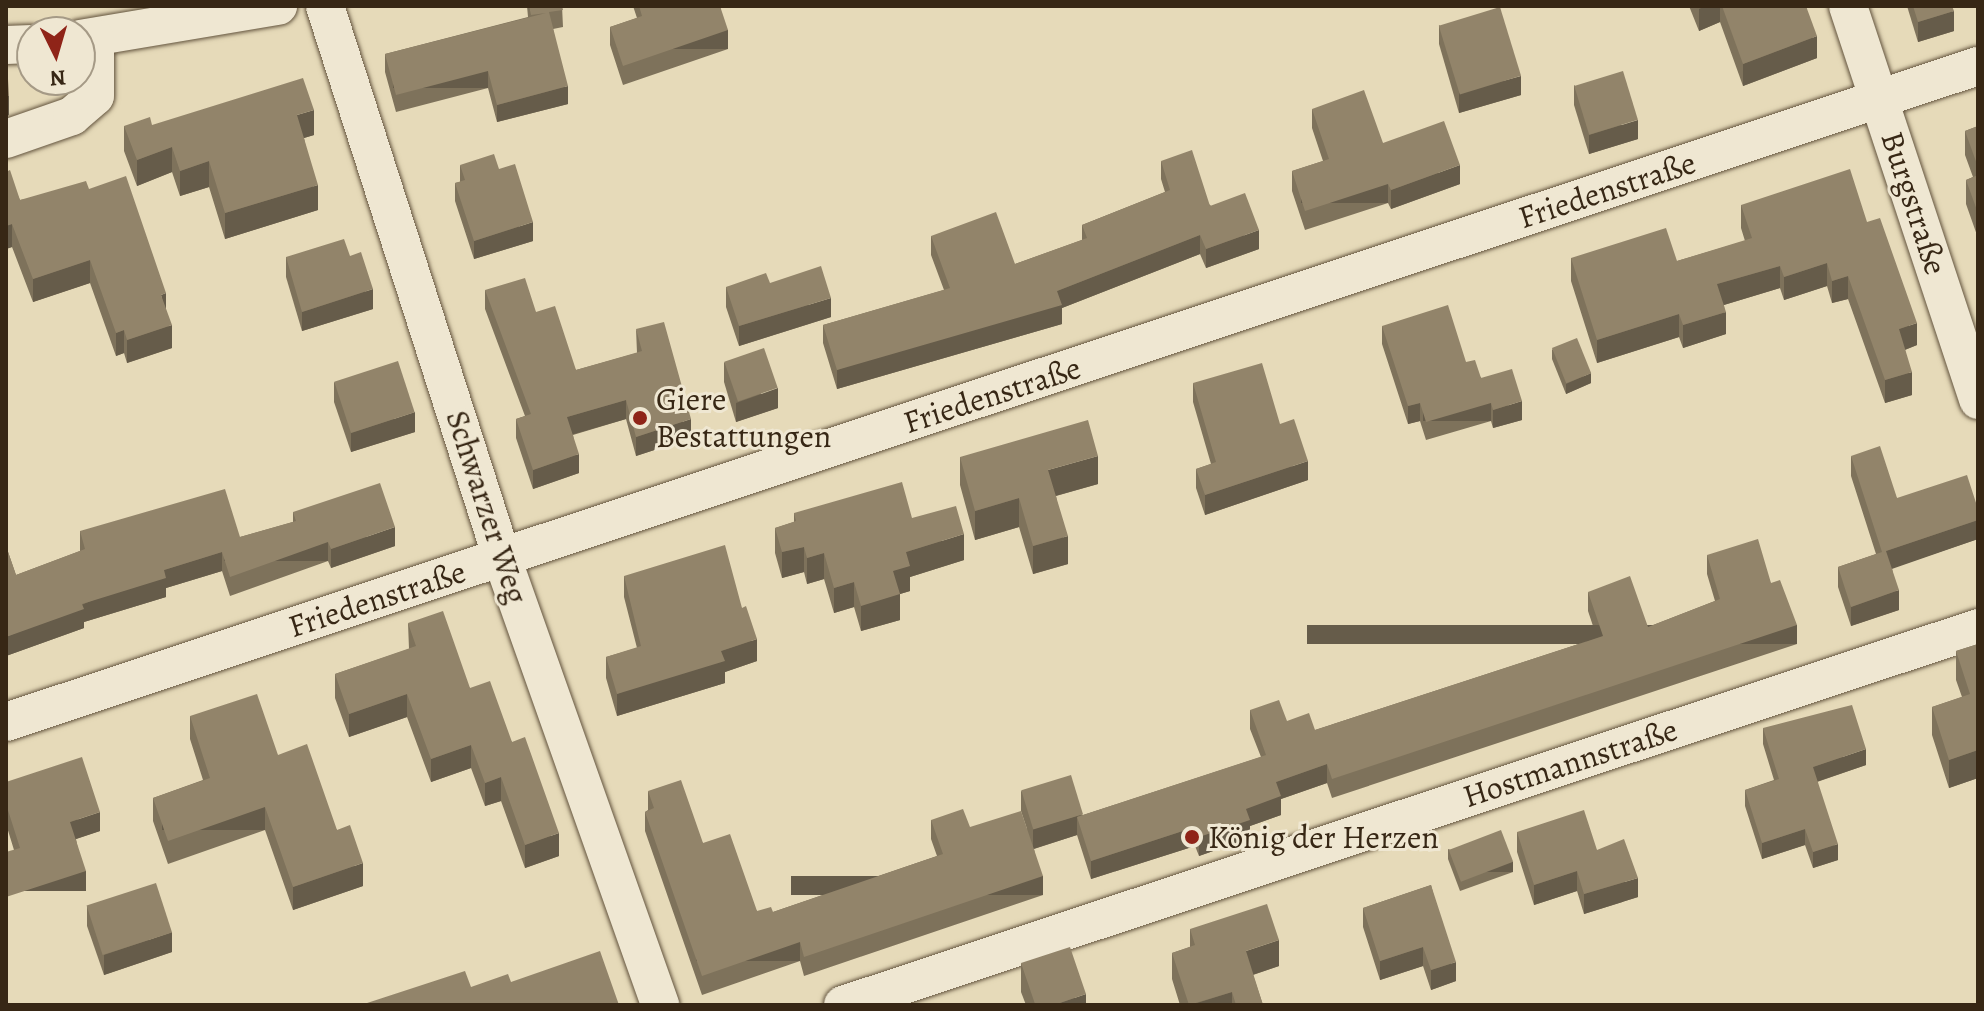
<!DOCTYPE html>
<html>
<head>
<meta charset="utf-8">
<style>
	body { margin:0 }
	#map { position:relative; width:1984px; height:1011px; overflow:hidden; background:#e6dab9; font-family:Alegreya,serif }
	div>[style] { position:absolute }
	.roads { filter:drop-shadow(0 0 2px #63543e) drop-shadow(0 0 2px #63543e) }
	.minor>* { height:38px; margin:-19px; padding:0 19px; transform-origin:19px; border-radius:19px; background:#efe7d2 }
	.wall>* { inset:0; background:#7e725b }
	.shaded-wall>* { inset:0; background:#665c4a; transform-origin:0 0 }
	.building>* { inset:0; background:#92846a; transform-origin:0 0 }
	.dots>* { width:22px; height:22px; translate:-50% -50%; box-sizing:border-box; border:4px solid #efe7d2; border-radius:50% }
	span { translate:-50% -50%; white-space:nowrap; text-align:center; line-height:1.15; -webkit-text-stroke:6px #efe7d2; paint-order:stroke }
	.street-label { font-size:32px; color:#372715 }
	.poi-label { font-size:32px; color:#372715 }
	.left { translate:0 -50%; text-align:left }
	.frame { position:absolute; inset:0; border:8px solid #372715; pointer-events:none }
	.north { position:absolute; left:16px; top:16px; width:80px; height:80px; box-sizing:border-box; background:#efe7d2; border:2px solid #a59a86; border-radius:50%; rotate:175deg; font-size:22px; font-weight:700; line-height:32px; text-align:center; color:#372715 }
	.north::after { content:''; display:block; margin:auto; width:28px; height:36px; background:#8f2418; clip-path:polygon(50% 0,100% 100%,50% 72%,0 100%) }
</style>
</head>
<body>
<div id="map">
	<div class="roads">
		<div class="minor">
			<i style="left:325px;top:6px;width:580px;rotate:72.22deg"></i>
			<i style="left:502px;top:558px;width:474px;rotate:70.5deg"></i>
			<i style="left:1848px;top:6px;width:415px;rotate:71.7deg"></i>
			<i style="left:80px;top:39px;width:201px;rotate:-9.5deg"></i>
			<i style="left:6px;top:45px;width:26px;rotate:-2deg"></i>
			<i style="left:6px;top:139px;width:70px;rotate:-19.2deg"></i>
			<i style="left:72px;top:116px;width:30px;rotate:-41deg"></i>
			<i style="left:95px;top:96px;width:58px;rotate:-90deg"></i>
			<i style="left:6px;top:722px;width:2078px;rotate:-18.4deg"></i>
			<i style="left:843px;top:1005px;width:1196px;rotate:-18.37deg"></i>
		</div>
	</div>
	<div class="wall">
		<i style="clip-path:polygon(527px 6px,562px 6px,563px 27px,553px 29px,568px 104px,497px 122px,488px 88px,396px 112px,385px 72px,385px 54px,528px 17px)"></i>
		<i style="clip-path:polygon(633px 6px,720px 6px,728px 49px,623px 85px,610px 45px,610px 27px,637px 18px)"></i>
		<i style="clip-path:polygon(1689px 6px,1806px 6px,1817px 58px,1743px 86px,1720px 22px,1699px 31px)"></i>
		<i style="clip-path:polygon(1907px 6px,1952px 6px,1954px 31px,1918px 42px)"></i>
		<i style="clip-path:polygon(1439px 25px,1521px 95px,1459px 113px,1439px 44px)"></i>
		<i style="clip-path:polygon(1574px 85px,1638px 139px,1589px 154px,1574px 105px)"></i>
		<i style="clip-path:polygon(1312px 109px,1383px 143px,1460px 184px,1391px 209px,1388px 203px,1305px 230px,1292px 191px,1292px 171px,1323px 161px,1312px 128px)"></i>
		<i style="clip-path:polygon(152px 125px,314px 135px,304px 138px,318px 210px,225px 239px,209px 187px,180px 196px,172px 172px,137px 186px,124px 151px,124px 126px)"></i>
		<i style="clip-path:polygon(1978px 126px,1978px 238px,1966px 204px,1966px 180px,1973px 177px,1965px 155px,1965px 131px)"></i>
		<i style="clip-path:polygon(1161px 161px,1259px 249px,1206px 268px,1200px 254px,1062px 308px,1062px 324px,837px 389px,823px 343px,823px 325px,944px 290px,931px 255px,931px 236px,1015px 264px,1082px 240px,1082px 225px,1165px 192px,1161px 179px)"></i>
		<i style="clip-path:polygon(460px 165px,533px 241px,474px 259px,455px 201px,455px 183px,460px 182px)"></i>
		<i style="clip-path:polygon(6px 172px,20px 200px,89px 189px,166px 310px,172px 348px,127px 363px,124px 353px,116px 356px,90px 283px,33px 302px,12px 247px,6px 249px)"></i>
		<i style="clip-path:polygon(1741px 205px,1867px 222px,1917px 345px,1905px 350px,1912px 395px,1885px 403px,1848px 299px,1832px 303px,1827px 286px,1784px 300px,1780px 288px,1724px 305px,1726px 334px,1683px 348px,1679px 337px,1597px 363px,1571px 281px,1571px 258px,1677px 261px,1745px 241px,1741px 228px)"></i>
		<i style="clip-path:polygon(350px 256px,373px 309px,302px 331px,286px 277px,286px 257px)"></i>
		<i style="clip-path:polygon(770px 283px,831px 317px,739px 346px,726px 307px,726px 287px)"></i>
		<i style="clip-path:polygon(485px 290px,536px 312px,576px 370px,637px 353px,636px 329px,691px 438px,636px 456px,626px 419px,573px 435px,579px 473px,533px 489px,516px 438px,516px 419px,525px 416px,485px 309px)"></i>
		<i style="clip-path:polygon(1382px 326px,1466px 362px,1522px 420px,1493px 428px,1491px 421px,1426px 440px,1420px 421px,1408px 424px,1382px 344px)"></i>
		<i style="clip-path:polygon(1552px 349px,1591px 383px,1566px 394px,1552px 359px)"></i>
		<i style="clip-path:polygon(724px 362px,778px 408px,736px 422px,724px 382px)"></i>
		<i style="clip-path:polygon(334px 382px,415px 432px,351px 452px,334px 402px)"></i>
		<i style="clip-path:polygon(1193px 383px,1308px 480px,1205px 515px,1196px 488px,1196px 469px,1211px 464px,1193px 402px)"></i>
		<i style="clip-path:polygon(1851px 456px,1897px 498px,1978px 509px,1978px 539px,1892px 568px,1899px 610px,1851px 626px,1838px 587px,1838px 567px,1876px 554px,1851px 476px)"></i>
		<i style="clip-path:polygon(960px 457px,1098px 484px,1056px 496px,1068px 564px,1033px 574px,1019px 527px,975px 540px,960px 485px)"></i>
		<i style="clip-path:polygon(293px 512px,395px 546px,331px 568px,328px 561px,230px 596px,222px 571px,166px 588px,166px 597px,84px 622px,84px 628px,6px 656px,6px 546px,16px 575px,80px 551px,80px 531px,240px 537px,293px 522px)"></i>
		<i style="clip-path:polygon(794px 513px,912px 518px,964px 560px,910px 577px,910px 591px,900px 594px,900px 620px,861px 631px,854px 607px,834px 613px,824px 579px,807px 584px,804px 572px,782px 578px,775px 553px,775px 528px,794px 522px)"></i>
		<i style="clip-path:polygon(1707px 555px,1771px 583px,1797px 644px,1332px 798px,1327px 783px,1281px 799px,1281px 815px,1250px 826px,1250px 838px,1199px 856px,1195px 846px,1091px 879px,1077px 835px,1034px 849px,1043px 895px,804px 976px,800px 961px,702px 995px,645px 831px,645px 812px,648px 810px,648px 791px,703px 843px,757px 911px,773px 912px,937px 856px,931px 839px,931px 820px,970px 827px,1027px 829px,1021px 811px,1021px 791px,1083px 815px,1261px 757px,1250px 729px,1250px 710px,1315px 730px,1597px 638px,1588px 611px,1588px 592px,1648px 627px,1715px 601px,1707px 574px)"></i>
		<i style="clip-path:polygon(624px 576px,742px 608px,757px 661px,725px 672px,725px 683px,617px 716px,606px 678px,606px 657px,637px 648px,624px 597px)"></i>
		<i style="clip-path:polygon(408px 623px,470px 688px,512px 742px,559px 856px,525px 868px,501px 801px,485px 806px,471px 768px,431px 782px,407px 717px,349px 737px,335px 698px,335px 674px,409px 649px)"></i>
		<i style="clip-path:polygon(1978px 644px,1978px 778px,1949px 788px,1932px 735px,1932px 707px,1962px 697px,1956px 680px,1956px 651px)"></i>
		<i style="clip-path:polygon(190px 716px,278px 755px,337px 830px,363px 886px,293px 910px,265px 830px,168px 864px,153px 821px,153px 798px,203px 780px,190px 739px)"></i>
		<i style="clip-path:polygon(1763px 728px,1866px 765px,1817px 782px,1838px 860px,1813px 868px,1805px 845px,1762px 859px,1745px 806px,1745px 790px,1774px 780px,1763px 744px)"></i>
		<i style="clip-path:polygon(6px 782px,100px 831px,76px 839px,86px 891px,14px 850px,6px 824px)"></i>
		<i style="clip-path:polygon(1517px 832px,1597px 850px,1638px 897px,1584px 914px,1577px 891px,1534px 905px,1517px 852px)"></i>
		<i style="clip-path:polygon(1448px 849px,1513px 872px,1460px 891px,1448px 859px)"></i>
		<i style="clip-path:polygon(1431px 885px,1456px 981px,1431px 990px,1423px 966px,1380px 980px,1363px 927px,1363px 908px)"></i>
		<i style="clip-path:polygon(87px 906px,172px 952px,104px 975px,87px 926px)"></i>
		<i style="clip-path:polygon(1190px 929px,1279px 966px,1253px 975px,1263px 1005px,1180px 1005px,1172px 979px,1172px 953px,1190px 947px)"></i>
		<i style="clip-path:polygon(1021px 963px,1086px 1005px,1026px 1005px,1021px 992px)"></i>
	</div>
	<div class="shaded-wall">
		<i style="clip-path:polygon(1705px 6px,1720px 6px,1720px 22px,1699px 31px,1699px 9px)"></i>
		<i style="clip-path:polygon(1954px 11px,1954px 31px,1918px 42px,1918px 22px)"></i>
		<i style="left:728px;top:30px;width:19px;height:111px;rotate:90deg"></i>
		<i style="clip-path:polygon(1817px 36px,1817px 58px,1743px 86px,1743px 64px)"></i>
		<i style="left:488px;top:71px;width:17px;height:95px;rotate:90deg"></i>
		<i style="clip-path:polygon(1521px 76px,1521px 95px,1459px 113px,1459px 93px)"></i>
		<i style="clip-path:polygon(568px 86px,568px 104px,497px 122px,497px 105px)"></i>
		<i style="clip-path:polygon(9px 95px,9px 115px,6px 117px,6px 97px)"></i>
		<i style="clip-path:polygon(314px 110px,314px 135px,297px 140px,297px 115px)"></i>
		<i style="clip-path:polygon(1638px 120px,1638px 139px,1589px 154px,1589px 135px)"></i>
		<i style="clip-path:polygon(172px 147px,172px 172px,137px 186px,137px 160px)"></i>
		<i style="clip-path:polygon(209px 161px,209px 187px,180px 196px,180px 171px)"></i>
		<i style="clip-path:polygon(1460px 165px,1460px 184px,1391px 209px,1391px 190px)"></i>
		<i style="left:1388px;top:184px;width:19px;height:87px;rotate:90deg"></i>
		<i style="clip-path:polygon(318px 185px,318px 210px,225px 239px,225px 213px)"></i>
		<i style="clip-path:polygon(533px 222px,533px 241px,474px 259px,474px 241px)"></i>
		<i style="clip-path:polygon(12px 224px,12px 247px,6px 249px,6px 226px)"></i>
		<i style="clip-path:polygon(1259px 230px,1259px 249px,1206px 268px,1206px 249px)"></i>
		<i style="clip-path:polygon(1200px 235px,1200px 254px,1062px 308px,1062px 324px,837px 389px,837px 370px,1057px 291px)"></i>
		<i style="clip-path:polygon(90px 260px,90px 283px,33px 302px,33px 279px)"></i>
		<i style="clip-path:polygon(1827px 263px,1827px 286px,1784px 300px,1784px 277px)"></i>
		<i style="clip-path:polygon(1780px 266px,1780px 288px,1717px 307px,1717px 284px)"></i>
		<i style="clip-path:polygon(1848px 276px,1848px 299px,1832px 303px,1832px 281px)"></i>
		<i style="clip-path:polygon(373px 289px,373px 309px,302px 331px,302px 312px)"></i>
		<i style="clip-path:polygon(166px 293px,166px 316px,161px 295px)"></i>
		<i style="clip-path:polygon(831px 298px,831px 317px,739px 346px,739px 326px)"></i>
		<i style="clip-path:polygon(1726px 312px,1726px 334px,1683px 348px,1683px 325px)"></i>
		<i style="clip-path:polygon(1679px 314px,1679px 337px,1597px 363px,1597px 340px)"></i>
		<i style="clip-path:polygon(1917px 323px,1917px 345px,1899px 352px,1899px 329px)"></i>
		<i style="clip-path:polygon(172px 325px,172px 348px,127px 363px,127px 340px)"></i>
		<i style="clip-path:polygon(124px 330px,124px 353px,116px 356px,116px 333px)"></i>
		<i style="clip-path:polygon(1912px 372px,1912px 395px,1885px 403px,1885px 380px)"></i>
		<i style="clip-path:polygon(1591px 373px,1591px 383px,1566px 394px,1566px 384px)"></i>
		<i style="clip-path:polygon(778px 388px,778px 408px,736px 422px,736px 403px)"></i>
		<i style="clip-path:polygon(626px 400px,626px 419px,567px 436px,567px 417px)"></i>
		<i style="clip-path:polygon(1522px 401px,1522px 420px,1493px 428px,1493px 410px)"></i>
		<i style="clip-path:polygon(1420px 403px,1420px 421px,1408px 424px,1408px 406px)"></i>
		<i style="left:1491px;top:403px;width:18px;height:68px;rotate:90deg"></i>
		<i style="clip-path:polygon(415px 412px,415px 432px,351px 452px,351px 433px)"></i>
		<i style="clip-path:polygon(691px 419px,691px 438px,636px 456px,636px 437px)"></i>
		<i style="clip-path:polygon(579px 454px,579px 473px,533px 489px,533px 470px)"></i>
		<i style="clip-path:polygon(1098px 456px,1098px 484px,1048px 498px,1048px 470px)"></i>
		<i style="clip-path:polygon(1308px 461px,1308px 480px,1205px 515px,1205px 495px)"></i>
		<i style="clip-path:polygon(1019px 498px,1019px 527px,975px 540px,975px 511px)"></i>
		<i style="clip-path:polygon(1978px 520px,1978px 539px,1886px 571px,1886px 551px)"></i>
		<i style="clip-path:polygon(395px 527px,395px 546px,331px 568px,331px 549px)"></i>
		<i style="clip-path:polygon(964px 534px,964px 560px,910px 577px,910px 591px,900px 594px,900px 620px,861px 631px,861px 606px,893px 571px,906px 552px)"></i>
		<i style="clip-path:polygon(1068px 536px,1068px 564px,1033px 574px,1033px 546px)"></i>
		<i style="left:328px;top:542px;width:19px;height:104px;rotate:90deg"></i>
		<i style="clip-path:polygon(804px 547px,804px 572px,782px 578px,782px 552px)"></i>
		<i style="clip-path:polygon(222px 552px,222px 571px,166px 588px,166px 597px,84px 622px,84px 628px,6px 656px,6px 637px,164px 570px)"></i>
		<i style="clip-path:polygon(824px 553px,824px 579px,807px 584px,807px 558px)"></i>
		<i style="clip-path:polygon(854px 582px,854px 607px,834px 613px,834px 588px)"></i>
		<i style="clip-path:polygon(1899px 590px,1899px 610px,1851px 626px,1851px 607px)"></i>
		<i style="left:1797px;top:625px;width:19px;height:490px;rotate:90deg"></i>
		<i style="clip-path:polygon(757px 639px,757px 661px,725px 672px,725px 683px,617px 716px,617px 694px,721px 651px)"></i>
		<i style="clip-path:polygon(407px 694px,407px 717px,349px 737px,349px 714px)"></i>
		<i style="clip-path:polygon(471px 745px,471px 768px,431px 782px,431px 759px)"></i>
		<i style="clip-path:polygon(1866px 749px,1866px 765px,1813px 783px,1813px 767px)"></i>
		<i style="clip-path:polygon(1978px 750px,1978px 778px,1949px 788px,1949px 760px)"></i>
		<i style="clip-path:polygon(1327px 764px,1327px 783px,1281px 799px,1281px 815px,1250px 826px,1250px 838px,1199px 856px,1199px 837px,1276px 782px)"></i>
		<i style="clip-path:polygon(501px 777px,501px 801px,485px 806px,485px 783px)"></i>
		<i style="left:265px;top:807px;width:23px;height:103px;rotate:90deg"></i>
		<i style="clip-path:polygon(100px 812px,100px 831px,70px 841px,70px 822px)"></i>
		<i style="clip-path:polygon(1083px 814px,1077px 817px,1077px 835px,1033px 849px,1033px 829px)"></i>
		<i style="clip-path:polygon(1195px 827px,1195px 846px,1091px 879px,1091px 861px)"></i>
		<i style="clip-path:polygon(1805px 829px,1805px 845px,1762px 859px,1762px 843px)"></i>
		<i style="clip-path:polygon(559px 833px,559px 856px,525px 868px,525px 845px)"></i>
		<i style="clip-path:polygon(1838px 844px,1838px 860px,1813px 868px,1813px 852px)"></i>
		<i style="left:1513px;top:862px;width:10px;height:56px;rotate:90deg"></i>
		<i style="clip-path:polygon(363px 863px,363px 886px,293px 910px,293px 887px)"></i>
		<i style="left:86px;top:871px;width:20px;height:84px;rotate:90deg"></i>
		<i style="clip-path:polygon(1577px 871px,1577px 891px,1534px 905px,1534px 885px)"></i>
		<i style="left:1043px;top:876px;width:19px;height:252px;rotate:90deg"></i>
		<i style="clip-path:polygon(1638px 878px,1638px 897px,1584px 914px,1584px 894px)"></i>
		<i style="clip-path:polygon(172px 932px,172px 952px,104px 975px,104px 955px)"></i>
		<i style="clip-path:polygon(1279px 940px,1279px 966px,1246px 977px,1246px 951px)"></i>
		<i style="left:800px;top:942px;width:19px;height:104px;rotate:90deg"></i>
		<i style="clip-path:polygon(1423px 947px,1423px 966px,1380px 980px,1380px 961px)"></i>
		<i style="clip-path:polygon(1456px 962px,1456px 981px,1431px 990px,1431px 970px)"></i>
		<i style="clip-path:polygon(1232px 992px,1232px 1005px,1191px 1005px)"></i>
		<i style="clip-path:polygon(1086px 994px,1086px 1005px,1054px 1005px)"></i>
	</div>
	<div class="building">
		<i style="clip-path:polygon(529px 6px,562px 6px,563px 10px,549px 12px,568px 86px,497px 105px,488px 71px,396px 95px,385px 54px,546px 13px,531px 15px)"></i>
		<i style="clip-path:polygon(639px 6px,720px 6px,728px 30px,623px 66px,610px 27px,642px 16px)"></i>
		<i style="clip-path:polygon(1722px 6px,1806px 6px,1817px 36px,1743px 64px)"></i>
		<i style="clip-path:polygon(1913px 6px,1952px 6px,1954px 11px,1918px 22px)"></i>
		<i style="left:1500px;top:7px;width:72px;height:64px;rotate:73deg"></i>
		<i style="left:1623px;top:71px;width:51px;height:51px;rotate:73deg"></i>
		<i style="clip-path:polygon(303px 78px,314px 110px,297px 115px,318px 185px,225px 213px,209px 161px,180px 171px,172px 147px,137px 160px,124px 126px,150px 117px,152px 125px)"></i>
		<i style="clip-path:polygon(6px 79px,8px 79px,9px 95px,6px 97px)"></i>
		<i style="clip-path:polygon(1364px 90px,1383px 143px,1444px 121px,1460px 165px,1391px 190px,1388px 184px,1305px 211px,1292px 171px,1329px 159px,1312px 109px)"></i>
		<i style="clip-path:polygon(1978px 126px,1978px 167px,1965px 131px)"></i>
		<i style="clip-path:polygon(1192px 150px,1210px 206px,1245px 193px,1259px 230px,1206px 249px,1200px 235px,1057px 291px,1062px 305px,837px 370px,823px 325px,950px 288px,931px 236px,996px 212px,1015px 264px,1087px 238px,1082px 225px,1170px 190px,1161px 161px)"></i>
		<i style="clip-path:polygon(494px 154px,499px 169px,515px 164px,533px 222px,474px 241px,455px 183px,465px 180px,460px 165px)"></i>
		<i style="clip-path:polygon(1850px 169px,1867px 222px,1880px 218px,1917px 323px,1899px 329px,1912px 372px,1885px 380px,1848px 276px,1832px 281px,1827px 263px,1784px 277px,1780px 266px,1717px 284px,1726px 312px,1683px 325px,1679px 314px,1597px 340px,1571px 258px,1666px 228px,1677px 261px,1752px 238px,1741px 205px)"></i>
		<i style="clip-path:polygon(10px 170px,20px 200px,86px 181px,89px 189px,126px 176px,166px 293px,161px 295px,172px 325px,127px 340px,124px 330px,116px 333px,90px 260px,33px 279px,12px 224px,6px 226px,6px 172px)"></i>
		<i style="clip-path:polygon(1978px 175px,1978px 213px,1966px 180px)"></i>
		<i style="clip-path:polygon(344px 239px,350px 256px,361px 252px,373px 289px,302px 312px,286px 257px)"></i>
		<i style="clip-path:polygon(821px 266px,831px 298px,739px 326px,726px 287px,766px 273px,770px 283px)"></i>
		<i style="clip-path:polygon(525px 278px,536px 312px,555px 306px,576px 370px,642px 351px,636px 329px,664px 322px,691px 419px,636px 437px,626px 400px,567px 417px,579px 454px,533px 470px,516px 419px,531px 414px,485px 290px)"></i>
		<i style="clip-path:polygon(1448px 305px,1466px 362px,1475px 360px,1481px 378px,1512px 369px,1522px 401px,1493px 410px,1491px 403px,1426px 422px,1420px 403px,1408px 406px,1382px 326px)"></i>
		<i style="left:1577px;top:338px;width:38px;height:27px;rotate:68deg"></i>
		<i style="left:764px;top:348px;width:42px;height:42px;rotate:71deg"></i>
		<i style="left:398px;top:361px;width:54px;height:67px;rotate:72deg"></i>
		<i style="clip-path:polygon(1262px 363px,1280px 424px,1294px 419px,1308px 461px,1205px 495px,1196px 469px,1216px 462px,1193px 383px)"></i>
		<i style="clip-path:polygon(1088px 420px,1098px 456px,1048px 470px,1068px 536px,1033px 546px,1019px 498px,975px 511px,960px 457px)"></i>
		<i style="clip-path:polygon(1880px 446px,1897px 498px,1967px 475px,1978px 509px,1978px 520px,1886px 551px,1899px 590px,1851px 607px,1838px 567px,1882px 552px,1851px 456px)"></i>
		<i style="clip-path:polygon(902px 482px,912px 518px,956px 506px,964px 534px,906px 552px,910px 566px,893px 571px,900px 594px,861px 606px,854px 582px,834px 588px,824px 553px,807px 558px,804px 547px,782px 552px,775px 528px,796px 521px,794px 513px)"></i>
		<i style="clip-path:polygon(380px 483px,395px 527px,331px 549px,328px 542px,230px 577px,222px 552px,164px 570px,166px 578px,82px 604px,84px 609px,6px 637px,6px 546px,16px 575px,85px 549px,80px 531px,225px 489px,240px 537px,296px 521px,293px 512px)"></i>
		<i style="clip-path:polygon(1758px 539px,1771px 583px,1780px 580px,1797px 625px,1332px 779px,1327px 764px,1276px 782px,1281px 796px,1246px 809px,1250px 820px,1199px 837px,1195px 827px,1091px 861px,1077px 817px,1266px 755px,1250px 710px,1279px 700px,1287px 721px,1309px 713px,1315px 730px,1603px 636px,1588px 592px,1630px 576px,1648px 627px,1720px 599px,1707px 555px)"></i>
		<i style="clip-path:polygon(725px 545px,742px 608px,746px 606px,757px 639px,721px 651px,725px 661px,617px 694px,606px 657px,641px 646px,624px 576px)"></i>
		<i style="clip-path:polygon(443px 611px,470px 688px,490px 681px,512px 742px,525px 737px,559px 833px,525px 845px,501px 777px,485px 783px,471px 745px,431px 759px,407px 694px,349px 714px,335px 674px,416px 646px,408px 623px)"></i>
		<i style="clip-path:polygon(1978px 644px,1978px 750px,1949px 760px,1932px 707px,1970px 694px,1956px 651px)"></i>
		<i style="clip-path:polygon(257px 694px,278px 755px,307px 744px,337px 830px,350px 825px,363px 863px,293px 887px,265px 807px,168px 841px,153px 798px,210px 778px,190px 716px)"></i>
		<i style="clip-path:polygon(1852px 705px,1866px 749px,1813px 767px,1838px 844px,1813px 852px,1805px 829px,1762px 843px,1745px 790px,1779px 779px,1763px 728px)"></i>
		<i style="clip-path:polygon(82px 757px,100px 812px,70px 822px,86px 871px,6px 897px,6px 852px,20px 848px,6px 804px,6px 782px)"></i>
		<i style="left:1071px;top:775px;width:41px;height:52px;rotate:73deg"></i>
		<i style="clip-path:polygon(681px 780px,703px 843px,730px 834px,757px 911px,771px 907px,773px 912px,943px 854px,931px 820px,963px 809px,970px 827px,1021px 811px,1043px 876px,804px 957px,800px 942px,702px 976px,645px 812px,654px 808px,648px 791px)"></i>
		<i style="clip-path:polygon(1584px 810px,1597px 850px,1624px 839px,1638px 878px,1584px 894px,1577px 871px,1534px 885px,1517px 832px)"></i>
		<i style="left:1501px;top:830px;width:34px;height:56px;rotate:69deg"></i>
		<i style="left:156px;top:883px;width:52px;height:73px;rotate:72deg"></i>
		<i style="clip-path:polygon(1431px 885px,1456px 962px,1431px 970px,1423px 947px,1380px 961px,1363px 908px)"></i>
		<i style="clip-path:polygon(1267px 904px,1279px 940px,1246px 951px,1263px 1005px,1236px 1005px,1232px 992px,1189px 1005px,1172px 953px,1195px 945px,1190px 929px)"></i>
		<i style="clip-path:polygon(1070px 947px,1086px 994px,1054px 1005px,1033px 1005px,1035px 1004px,1021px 963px)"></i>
		<i style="clip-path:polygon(600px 951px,619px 1005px,364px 1004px,465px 971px,471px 987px,508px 974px,511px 982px)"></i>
	</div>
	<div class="dots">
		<i style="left:640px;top:418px;background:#8f2418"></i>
		<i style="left:1192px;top:837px;background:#8f2418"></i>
	</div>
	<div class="street-label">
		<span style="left:1607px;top:190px;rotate:-18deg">Friedenstraße</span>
		<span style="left:1914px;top:203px;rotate:72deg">Burgstraße</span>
		<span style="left:992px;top:395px;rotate:-18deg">Friedenstraße</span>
		<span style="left:487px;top:507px;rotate:72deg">Schwarzer Weg</span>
		<span style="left:377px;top:599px;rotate:-18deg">Friedenstraße</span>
		<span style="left:1570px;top:763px;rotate:-18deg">Hostmannstraße</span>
	</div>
	<div class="poi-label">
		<span class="left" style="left:656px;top:418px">Giere<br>Bestattungen</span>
		<span class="left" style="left:1208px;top:837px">König der Herzen</span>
	</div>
	<div class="frame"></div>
	<div class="north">N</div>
</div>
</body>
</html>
